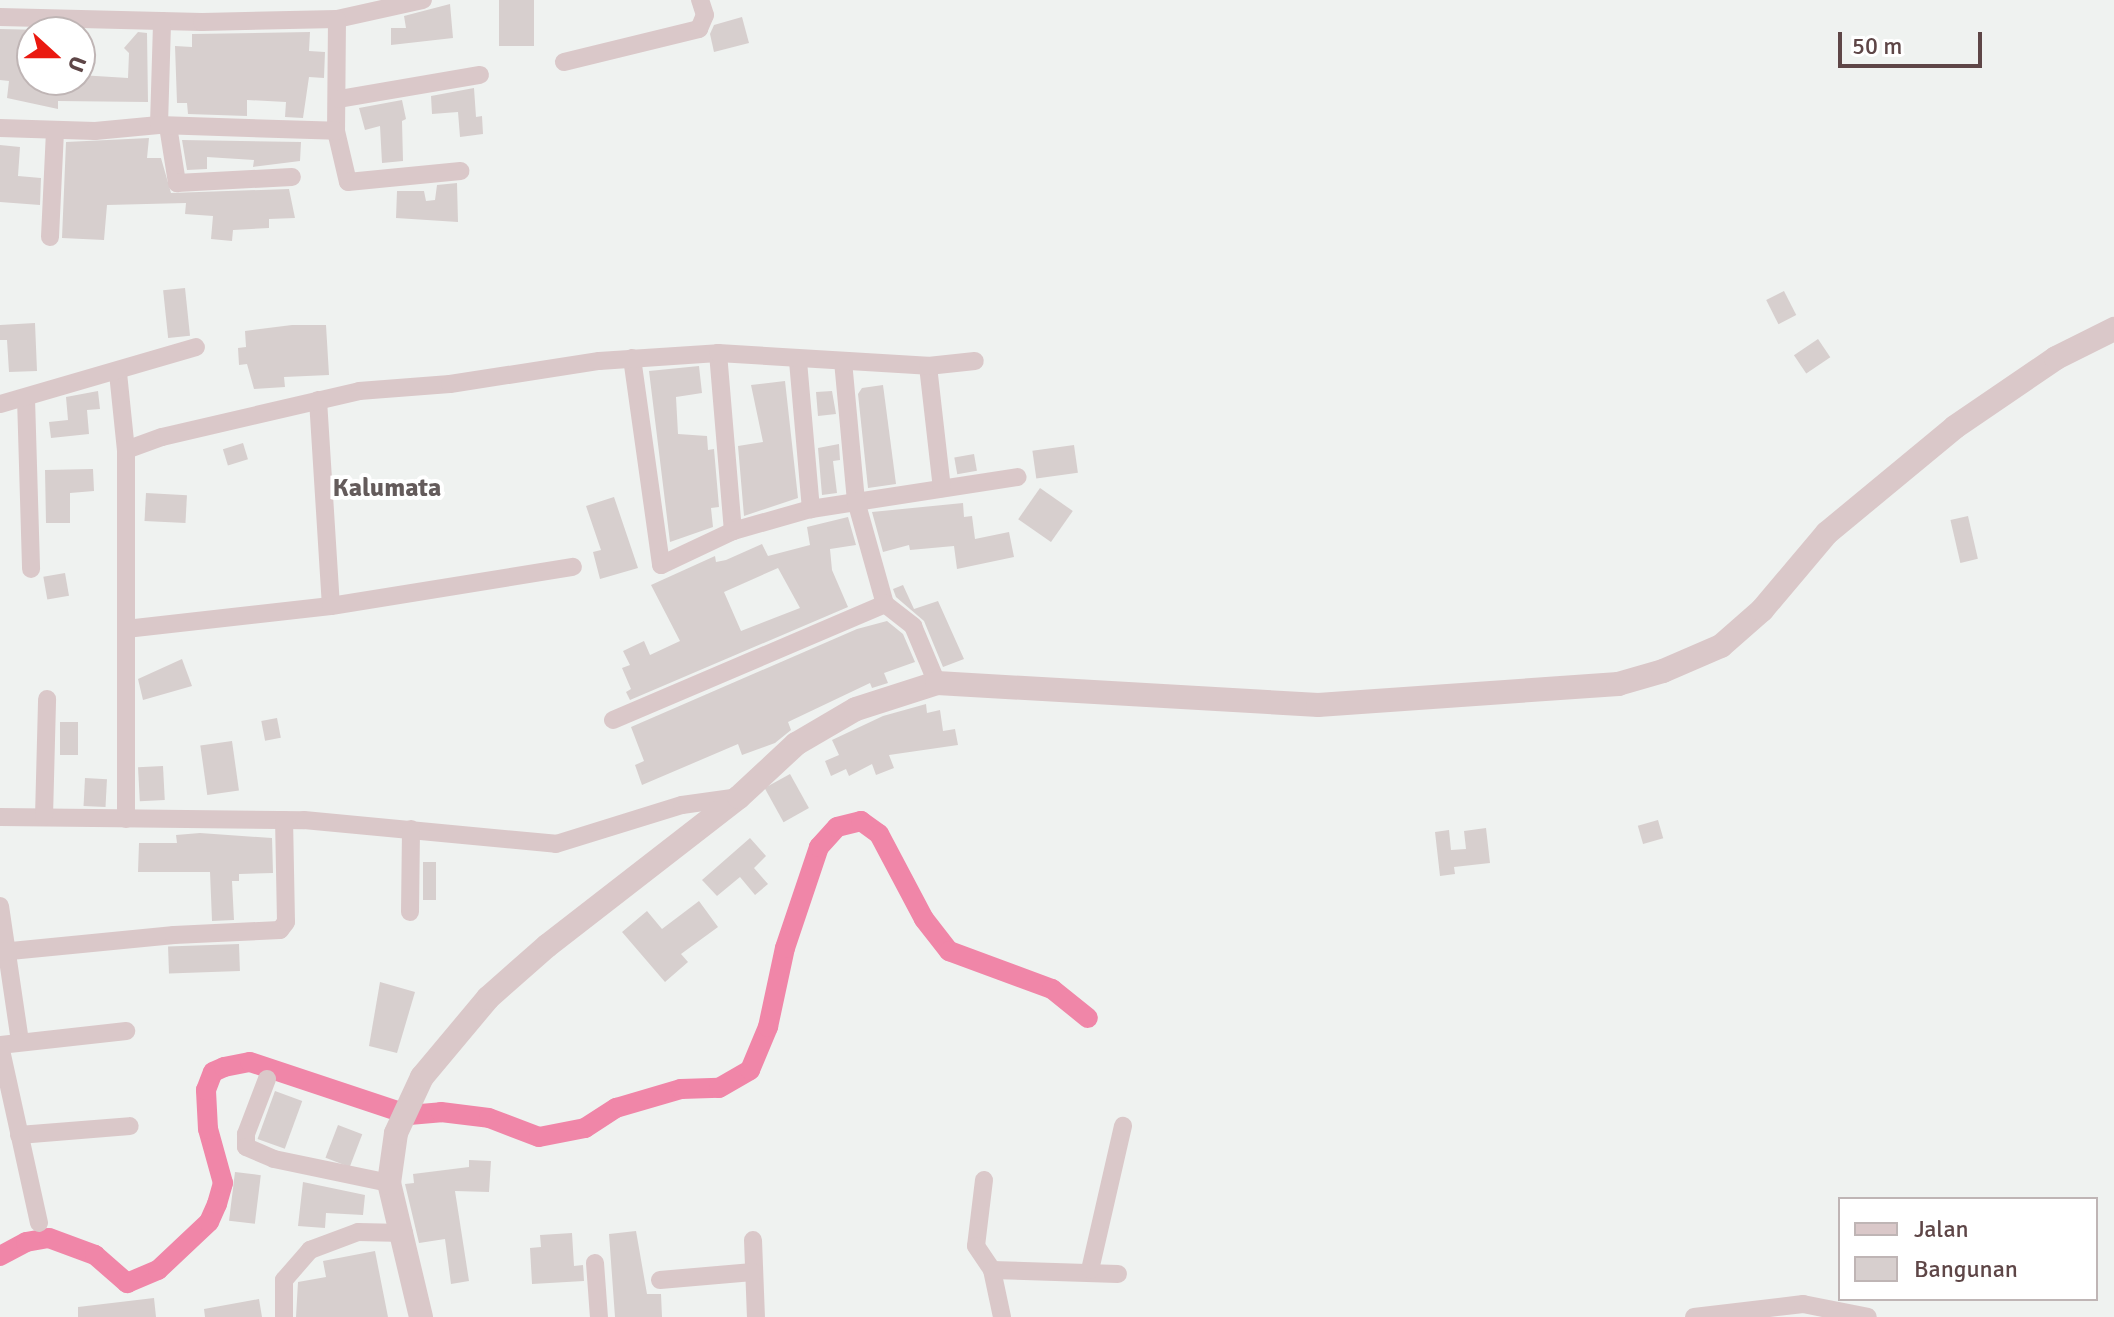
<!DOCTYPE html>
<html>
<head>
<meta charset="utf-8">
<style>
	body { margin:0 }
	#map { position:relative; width:2114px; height:1317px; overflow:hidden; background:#eff2f0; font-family:Signika,sans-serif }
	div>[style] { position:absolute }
	.canal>* { height:20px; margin:-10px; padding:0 10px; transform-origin:10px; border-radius:10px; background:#f086a8 }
	.building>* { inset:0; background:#d7cfce; transform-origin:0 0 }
	.minor>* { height:18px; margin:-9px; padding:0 9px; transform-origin:9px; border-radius:9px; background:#dac8c9 }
	.tertiary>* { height:24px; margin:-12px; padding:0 12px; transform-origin:12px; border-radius:12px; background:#dac8c9 }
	span { translate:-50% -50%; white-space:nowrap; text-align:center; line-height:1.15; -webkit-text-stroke:8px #fff; paint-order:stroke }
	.quarter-label { font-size:26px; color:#645b5b; font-weight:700 }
	.legend { position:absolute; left:1838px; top:1197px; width:260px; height:104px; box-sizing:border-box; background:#fff; border:2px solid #bfb5b5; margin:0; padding:10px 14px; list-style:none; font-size:24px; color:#5e4647 }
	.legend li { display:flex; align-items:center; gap:16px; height:40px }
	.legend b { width:40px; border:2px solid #bfb5b5 }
	.north { position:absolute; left:16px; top:16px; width:80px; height:80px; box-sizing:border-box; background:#fff; border:2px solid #bfb5b5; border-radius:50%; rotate:111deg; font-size:22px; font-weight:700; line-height:32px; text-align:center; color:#5e4647 }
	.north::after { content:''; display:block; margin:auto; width:28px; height:36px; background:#ea1910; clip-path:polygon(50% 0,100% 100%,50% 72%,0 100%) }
	.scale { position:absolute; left:1838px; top:32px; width:144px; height:36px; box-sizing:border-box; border:4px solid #5e4647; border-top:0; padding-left:10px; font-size:24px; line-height:28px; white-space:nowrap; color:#5e4647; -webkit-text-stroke:6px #fff; paint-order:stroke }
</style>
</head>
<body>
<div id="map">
	<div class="canal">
		<i style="left:0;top:1256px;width:30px;rotate:-28deg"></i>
		<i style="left:26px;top:1242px;width:23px;rotate:-10deg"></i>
		<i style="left:49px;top:1238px;width:49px;rotate:20.3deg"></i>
		<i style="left:95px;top:1255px;width:43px;rotate:41.2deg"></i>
		<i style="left:127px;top:1283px;width:34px;rotate:-23deg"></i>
		<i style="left:158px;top:1270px;width:70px;rotate:-43.3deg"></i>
		<i style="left:209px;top:1222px;width:20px;rotate:-66deg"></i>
		<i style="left:217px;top:1204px;width:22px;rotate:-74deg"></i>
		<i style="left:223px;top:1183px;width:56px;rotate:-105.5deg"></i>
		<i style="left:208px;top:1129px;width:39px;rotate:-93deg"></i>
		<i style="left:206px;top:1090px;width:19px;rotate:-69deg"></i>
		<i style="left:213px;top:1072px;width:12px;rotate:-24deg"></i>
		<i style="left:224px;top:1067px;width:26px;rotate:-11deg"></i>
		<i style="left:250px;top:1062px;width:168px;rotate:18.4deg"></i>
		<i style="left:409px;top:1115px;width:32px;rotate:-5deg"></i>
		<i style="left:441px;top:1112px;width:48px;rotate:7.1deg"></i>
		<i style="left:489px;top:1118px;width:53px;rotate:20.8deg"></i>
		<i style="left:539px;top:1137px;width:47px;rotate:-11.1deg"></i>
		<i style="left:585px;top:1128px;width:37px;rotate:-33deg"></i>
		<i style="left:616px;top:1108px;width:68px;rotate:-16.3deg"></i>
		<i style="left:681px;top:1089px;width:38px;rotate:-2deg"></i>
		<i style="left:719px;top:1088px;width:36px;rotate:-30deg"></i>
		<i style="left:750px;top:1070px;width:47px;rotate:-67.3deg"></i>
		<i style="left:768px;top:1027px;width:81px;rotate:-77.9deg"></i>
		<i style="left:785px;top:948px;width:107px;rotate:-71.4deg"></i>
		<i style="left:819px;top:847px;width:27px;rotate:-48deg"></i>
		<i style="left:837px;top:827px;width:25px;rotate:-14deg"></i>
		<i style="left:861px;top:821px;width:22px;rotate:36deg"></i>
		<i style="left:879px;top:834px;width:96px;rotate:62.1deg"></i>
		<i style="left:924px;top:919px;width:41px;rotate:52deg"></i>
		<i style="left:949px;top:951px;width:110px;rotate:20.3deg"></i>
		<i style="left:1052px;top:989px;width:46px;rotate:38.9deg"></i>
	</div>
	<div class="building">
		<i style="left:499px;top:0;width:35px;height:46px"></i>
		<i style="clip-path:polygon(450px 4px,453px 38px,391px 45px,391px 28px,406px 28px,404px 16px)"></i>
		<i style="clip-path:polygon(742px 17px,749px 43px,714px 52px,710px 34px,714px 25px)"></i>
		<i style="clip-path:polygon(0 29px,43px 30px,32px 32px,32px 80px,64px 82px,80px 80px,80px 75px,128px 78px,129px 53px,124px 48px,138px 32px,147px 33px,148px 102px,58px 101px,58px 109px,7px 98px,9px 81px,0 80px)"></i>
		<i style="clip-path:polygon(310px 32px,309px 51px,325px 52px,324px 78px,309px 77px,303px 118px,285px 117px,286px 102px,247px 100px,247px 116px,188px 114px,187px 103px,177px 103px,175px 46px,192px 47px,192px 34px)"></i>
		<i style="clip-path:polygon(474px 88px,476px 117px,482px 116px,483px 134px,460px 137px,458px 112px,432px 114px,431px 96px)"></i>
		<i style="clip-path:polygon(402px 100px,406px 119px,402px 121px,403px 161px,382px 163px,380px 126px,365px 130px,359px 108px)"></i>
		<i style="clip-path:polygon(149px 138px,147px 158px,161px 158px,171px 193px,289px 189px,295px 218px,269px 219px,269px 228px,233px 230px,232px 241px,211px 239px,213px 216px,185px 214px,186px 203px,107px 205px,104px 240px,62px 238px,66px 142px)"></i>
		<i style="clip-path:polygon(182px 140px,301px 142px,300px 161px,253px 167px,254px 160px,207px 157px,207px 169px,187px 170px)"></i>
		<i style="clip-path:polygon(0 145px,20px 147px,18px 176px,41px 178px,40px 205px,0 202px)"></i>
		<i style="clip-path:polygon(457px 183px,458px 222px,396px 218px,397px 191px,424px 191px,426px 201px,435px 200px,437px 185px)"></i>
		<i style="left:185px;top:288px;width:48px;height:22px;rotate:84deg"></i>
		<i style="left:1784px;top:291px;width:27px;height:20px;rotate:63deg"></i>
		<i style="clip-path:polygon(35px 323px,37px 371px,9px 372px,7px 340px,0 340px,0 325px)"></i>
		<i style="clip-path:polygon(292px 325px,326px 325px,329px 375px,284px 377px,285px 387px,254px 389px,247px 364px,239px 365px,238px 348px,246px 347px,245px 331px)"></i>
		<i style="left:1818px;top:339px;width:22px;height:29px;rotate:56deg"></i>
		<i style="clip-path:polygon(699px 366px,702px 393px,676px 397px,678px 434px,707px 436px,708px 450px,714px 449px,719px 507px,711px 508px,713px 527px,670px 542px,649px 371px)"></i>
		<i style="clip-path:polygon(785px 381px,798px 498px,744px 516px,738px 446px,763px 442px,751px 385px)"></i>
		<i style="clip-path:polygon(883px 385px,896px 484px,868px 488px,858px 394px,862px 388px)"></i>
		<i style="clip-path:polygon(98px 391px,100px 409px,87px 410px,89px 434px,51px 438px,49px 422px,68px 420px,66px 397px)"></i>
		<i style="clip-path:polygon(832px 391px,836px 414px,818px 416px,816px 392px)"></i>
		<i style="left:243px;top:443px;width:17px;height:21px;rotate:73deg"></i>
		<i style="clip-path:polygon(839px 444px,840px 460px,833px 461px,837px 493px,822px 495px,818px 448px)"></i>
		<i style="left:1074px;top:445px;width:28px;height:42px;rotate:82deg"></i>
		<i style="left:974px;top:454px;width:17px;height:20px;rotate:80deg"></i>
		<i style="clip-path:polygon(93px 469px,94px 491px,70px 493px,70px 523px,46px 523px,45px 470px)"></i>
		<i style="left:1040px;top:488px;width:40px;height:38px;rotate:35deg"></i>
		<i style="left:146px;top:493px;width:41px;height:28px;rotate:3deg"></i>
		<i style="clip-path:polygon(614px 497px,638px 568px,600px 579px,593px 552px,601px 550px,586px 506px)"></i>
		<i style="clip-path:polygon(963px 503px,964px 517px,972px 516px,975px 539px,1009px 532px,1014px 557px,957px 569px,954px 546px,910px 550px,909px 545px,883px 552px,872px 512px)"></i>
		<i style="left:1968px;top:516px;width:44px;height:18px;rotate:77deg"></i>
		<i style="clip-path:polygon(evenodd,848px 517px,856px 545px,830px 549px,832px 570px,848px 607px,630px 700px,626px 692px,631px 689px,622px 668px,630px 665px,623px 651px,644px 641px,650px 655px,680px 641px,651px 585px,715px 556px,716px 562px,726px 560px,762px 544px,768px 556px,810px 545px,807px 527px,848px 517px,778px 568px,800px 608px,741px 631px,724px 592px,778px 568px)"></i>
		<i style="left:65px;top:573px;width:23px;height:22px;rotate:80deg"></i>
		<i style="clip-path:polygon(903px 585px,914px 609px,938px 601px,964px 659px,943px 667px,924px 621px,896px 597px,893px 589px)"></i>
		<i style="clip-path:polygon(887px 621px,903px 634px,915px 662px,884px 673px,888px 683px,872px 688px,870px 683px,788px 722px,791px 730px,775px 743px,742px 755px,738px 744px,642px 785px,635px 765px,644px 761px,631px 727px,857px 629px)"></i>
		<i style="clip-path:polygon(182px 659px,192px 686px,143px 700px,138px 679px)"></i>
		<i style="clip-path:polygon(926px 704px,927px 713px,940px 710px,943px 731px,955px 729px,958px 745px,889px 755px,894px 768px,876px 775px,872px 764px,849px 776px,846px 769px,831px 776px,825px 761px,839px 755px,832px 740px,883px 716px)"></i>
		<i style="left:277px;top:718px;width:20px;height:16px;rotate:79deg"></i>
		<i style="left:60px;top:722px;width:18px;height:33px"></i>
		<i style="left:232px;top:741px;width:50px;height:32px;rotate:82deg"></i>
		<i style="left:163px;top:766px;width:34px;height:25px;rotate:87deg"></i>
		<i style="left:790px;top:774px;width:39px;height:29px;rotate:61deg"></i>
		<i style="left:85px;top:778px;width:22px;height:28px;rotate:3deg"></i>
		<i style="left:1658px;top:820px;width:19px;height:21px;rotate:74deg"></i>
		<i style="clip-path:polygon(1486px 828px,1490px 863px,1454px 867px,1455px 874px,1440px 876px,1435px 832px,1449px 830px,1451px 850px,1466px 849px,1464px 831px)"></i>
		<i style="clip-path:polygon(200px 833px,272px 838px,273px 873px,239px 874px,239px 881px,232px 881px,234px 920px,212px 921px,210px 872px,138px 872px,139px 843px,177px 843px,176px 835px)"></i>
		<i style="clip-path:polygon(750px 838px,766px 856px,754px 868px,768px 884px,755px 895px,740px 877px,717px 896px,702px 880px)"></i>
		<i style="left:423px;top:862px;width:13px;height:38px"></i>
		<i style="clip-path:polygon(699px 901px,718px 927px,681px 954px,688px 962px,665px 982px,622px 932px,647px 911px,662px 929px)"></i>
		<i style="left:239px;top:944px;width:27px;height:71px;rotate:88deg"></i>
		<i style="clip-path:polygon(380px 982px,415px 992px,397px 1053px,369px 1046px)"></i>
		<i style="left:275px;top:1091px;width:29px;height:51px;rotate:20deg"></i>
		<i style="left:338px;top:1125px;width:26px;height:35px;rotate:21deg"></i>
		<i style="clip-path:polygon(469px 1160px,491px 1161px,489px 1192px,455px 1191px,469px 1281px,451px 1284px,445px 1239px,419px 1243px,405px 1184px,414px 1183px,413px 1174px,469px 1167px)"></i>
		<i style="left:235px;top:1172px;width:26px;height:49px;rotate:7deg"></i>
		<i style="clip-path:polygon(303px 1182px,365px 1195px,363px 1215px,326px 1213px,325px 1228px,298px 1226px)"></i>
		<i style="clip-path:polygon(636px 1231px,647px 1294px,661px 1294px,662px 1317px,615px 1317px,609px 1234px)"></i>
		<i style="clip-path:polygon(572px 1233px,574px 1266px,583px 1265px,584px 1281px,532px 1284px,530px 1248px,541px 1247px,540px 1235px)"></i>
		<i style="clip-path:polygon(375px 1251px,388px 1317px,296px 1317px,298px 1282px,326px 1277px,323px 1261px)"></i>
		<i style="clip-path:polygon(154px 1298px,156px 1317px,78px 1317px,78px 1307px)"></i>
		<i style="clip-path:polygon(259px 1299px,262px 1317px,205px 1317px,204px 1309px)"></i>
	</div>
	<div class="minor">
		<i style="left:0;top:17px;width:202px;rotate:1.4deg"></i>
		<i style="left:202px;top:22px;width:135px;rotate:-1.3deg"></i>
		<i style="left:337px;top:19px;width:88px;rotate:-12.5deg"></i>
		<i style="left:337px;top:19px;width:112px;rotate:90.5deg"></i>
		<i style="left:336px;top:131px;width:52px;rotate:76.8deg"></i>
		<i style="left:348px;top:182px;width:113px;rotate:-5.6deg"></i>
		<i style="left:564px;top:62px;width:139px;rotate:-13.7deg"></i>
		<i style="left:699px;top:29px;width:15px;rotate:-67deg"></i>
		<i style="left:705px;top:15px;width:16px;rotate:-108deg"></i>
		<i style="left:339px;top:99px;width:143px;rotate:-9.7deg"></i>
		<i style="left:159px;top:125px;width:104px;rotate:-88.3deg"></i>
		<i style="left:168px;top:126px;width:58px;rotate:81deg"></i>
		<i style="left:177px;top:183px;width:115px;rotate:-3deg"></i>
		<i style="left:0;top:128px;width:95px;rotate:1.8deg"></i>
		<i style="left:95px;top:131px;width:64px;rotate:-5.4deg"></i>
		<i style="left:159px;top:125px;width:177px;rotate:1.9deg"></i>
		<i style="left:50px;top:237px;width:106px;rotate:-87.3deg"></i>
		<i style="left:718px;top:353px;width:179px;rotate:85.2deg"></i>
		<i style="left:632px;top:358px;width:209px;rotate:82deg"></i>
		<i style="left:661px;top:565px;width:80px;rotate:-25.3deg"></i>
		<i style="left:733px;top:531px;width:81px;rotate:-15.8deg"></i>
		<i style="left:811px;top:509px;width:209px;rotate:-8.8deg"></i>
		<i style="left:798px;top:361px;width:149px;rotate:85deg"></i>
		<i style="left:843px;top:361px;width:141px;rotate:84.7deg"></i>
		<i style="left:856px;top:501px;width:107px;rotate:74.3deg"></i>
		<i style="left:885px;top:604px;width:36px;rotate:38deg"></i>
		<i style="left:913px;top:626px;width:62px;rotate:67.2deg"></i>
		<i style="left:928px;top:366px;width:123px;rotate:83.5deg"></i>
		<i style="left:118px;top:373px;width:77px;rotate:84.1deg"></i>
		<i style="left:26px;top:398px;width:171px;rotate:88.3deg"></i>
		<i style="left:318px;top:400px;width:206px;rotate:86.4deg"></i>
		<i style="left:0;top:404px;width:204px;rotate:-16.2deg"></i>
		<i style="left:126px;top:629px;width:206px;rotate:-6.4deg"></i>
		<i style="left:331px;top:606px;width:245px;rotate:-9.2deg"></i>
		<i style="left:613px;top:720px;width:296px;rotate:-23.1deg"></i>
		<i style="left:0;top:817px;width:304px;rotate:0.6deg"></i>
		<i style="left:304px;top:820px;width:253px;rotate:5.4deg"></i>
		<i style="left:556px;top:844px;width:132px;rotate:-17.2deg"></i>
		<i style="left:682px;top:805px;width:58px;rotate:-8deg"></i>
		<i style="left:44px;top:817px;width:118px;rotate:-88.5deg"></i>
		<i style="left:126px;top:819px;width:369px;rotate:-90deg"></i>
		<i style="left:126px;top:450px;width:38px;rotate:-20deg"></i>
		<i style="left:162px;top:437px;width:202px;rotate:-13.1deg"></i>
		<i style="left:359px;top:391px;width:91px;rotate:-4.4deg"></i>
		<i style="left:450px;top:384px;width:151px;rotate:-8.8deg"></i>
		<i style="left:599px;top:361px;width:119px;rotate:-3.8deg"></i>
		<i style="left:718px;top:353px;width:210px;rotate:3.5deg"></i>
		<i style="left:928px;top:366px;width:47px;rotate:-6.1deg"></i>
		<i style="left:0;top:906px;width:136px;rotate:81.6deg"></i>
		<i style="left:410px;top:912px;width:83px;rotate:-89.3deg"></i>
		<i style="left:0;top:952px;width:175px;rotate:-5.6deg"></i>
		<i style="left:174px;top:935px;width:106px;rotate:-2.7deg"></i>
		<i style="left:280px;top:930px;width:10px;rotate:-53deg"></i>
		<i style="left:286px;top:922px;width:102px;rotate:-91.1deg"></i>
		<i style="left:267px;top:1079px;width:59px;rotate:110.9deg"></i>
		<i style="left:246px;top:1134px;width:13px;rotate:90deg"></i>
		<i style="left:246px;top:1147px;width:30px;rotate:23deg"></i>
		<i style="left:274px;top:1159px;width:117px;rotate:11.8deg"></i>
		<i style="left:19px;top:1135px;width:111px;rotate:-4.6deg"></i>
		<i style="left:984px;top:1180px;width:66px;rotate:96.9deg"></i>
		<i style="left:976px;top:1246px;width:29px;rotate:56deg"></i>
		<i style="left:992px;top:1270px;width:48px;rotate:78deg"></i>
		<i style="left:39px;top:1223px;width:182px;rotate:-102.4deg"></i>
		<i style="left:0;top:1045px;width:127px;rotate:-6.3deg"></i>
		<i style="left:753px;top:1240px;width:77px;rotate:87.8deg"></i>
		<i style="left:595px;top:1263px;width:54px;rotate:85.8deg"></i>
		<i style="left:992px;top:1270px;width:126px;rotate:1.8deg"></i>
		<i style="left:1090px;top:1270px;width:148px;rotate:-77.1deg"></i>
		<i style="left:660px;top:1280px;width:93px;rotate:-4.9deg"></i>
		<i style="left:284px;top:1317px;width:37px;rotate:-90deg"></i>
		<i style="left:284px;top:1280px;width:40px;rotate:-49deg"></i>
		<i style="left:310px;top:1250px;width:51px;rotate:-20.6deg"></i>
		<i style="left:358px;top:1232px;width:46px;rotate:1.2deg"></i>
		<i style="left:1694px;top:1317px;width:110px;rotate:-6.8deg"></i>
		<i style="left:1803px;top:1304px;width:66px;rotate:11.3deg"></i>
	</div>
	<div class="tertiary">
		<i style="left:421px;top:1317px;width:138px;rotate:-103.4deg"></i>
		<i style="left:389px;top:1183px;width:50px;rotate:-82deg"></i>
		<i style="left:396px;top:1133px;width:62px;rotate:-65.1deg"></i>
		<i style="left:422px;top:1077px;width:103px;rotate:-50.1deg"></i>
		<i style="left:488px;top:998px;width:79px;rotate:-41.4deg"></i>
		<i style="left:547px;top:946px;width:243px;rotate:-37.8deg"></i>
		<i style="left:739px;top:797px;width:78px;rotate:-42.9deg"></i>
		<i style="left:796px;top:744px;width:69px;rotate:-30.3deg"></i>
		<i style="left:856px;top:709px;width:85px;rotate:-17.8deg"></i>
		<i style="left:937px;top:683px;width:382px;rotate:3.3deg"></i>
		<i style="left:1318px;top:705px;width:301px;rotate:-4deg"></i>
		<i style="left:1618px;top:684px;width:47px;rotate:-16.1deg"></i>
		<i style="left:1663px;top:671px;width:63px;rotate:-23.3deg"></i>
		<i style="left:1721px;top:646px;width:55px;rotate:-41.3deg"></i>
		<i style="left:1762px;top:610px;width:101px;rotate:-49.8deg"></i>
		<i style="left:1827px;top:533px;width:166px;rotate:-39.6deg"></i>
		<i style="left:1955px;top:427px;width:122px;rotate:-34.3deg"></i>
		<i style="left:2056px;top:358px;width:65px;rotate:-26.6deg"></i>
	</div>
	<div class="quarter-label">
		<span style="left:387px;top:489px">Kalumata</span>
	</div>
	<ul class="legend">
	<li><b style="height:10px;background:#dac8c9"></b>Jalan</li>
	<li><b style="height:22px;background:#d7cfce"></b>Bangunan</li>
	</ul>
	<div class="north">U</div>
	<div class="scale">50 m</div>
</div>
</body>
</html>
